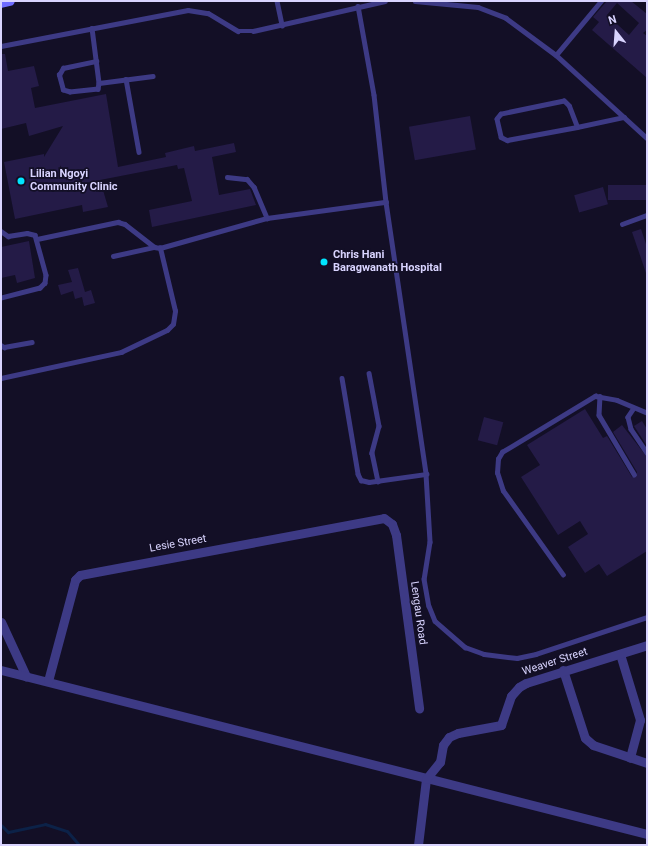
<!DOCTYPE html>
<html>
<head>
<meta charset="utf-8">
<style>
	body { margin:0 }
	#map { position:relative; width:648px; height:846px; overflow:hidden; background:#130f26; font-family:Roboto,sans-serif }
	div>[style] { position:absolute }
	.stream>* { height:3px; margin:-1.5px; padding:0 1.5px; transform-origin:1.5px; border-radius:1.5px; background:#0c2248 }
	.building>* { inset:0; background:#241b47; transform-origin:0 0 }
	.service>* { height:4.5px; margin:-2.25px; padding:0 2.25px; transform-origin:2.25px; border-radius:2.25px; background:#3d3a85 }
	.minor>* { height:9px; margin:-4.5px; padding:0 4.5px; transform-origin:4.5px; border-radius:4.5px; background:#3d3a85 }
	.secondary>* { height:10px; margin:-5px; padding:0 5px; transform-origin:5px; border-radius:5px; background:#6f6bff }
	.dots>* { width:11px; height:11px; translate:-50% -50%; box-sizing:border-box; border:2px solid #130f26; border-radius:50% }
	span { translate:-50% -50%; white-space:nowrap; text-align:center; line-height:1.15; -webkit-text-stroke:3.5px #130f26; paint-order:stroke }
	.poi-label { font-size:11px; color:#d9d4ff; font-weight:700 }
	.left { translate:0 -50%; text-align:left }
	.street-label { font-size:11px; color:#d9d4ff }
	.frame { position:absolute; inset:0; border:2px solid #d9d4ff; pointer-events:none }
	.north { position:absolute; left:596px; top:12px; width:40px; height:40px; -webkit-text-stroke:3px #130f26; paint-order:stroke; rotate:343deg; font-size:11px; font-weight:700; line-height:16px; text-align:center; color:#d9d4ff }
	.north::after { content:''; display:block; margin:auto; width:14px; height:18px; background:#d9d4ff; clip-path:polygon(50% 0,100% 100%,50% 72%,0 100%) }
</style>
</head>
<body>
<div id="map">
	<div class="stream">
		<i style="left:1px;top:825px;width:10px;rotate:45deg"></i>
		<i style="left:8px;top:832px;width:38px;rotate:-12deg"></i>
		<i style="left:45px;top:824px;width:23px;rotate:18deg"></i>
		<i style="left:67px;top:831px;width:18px;rotate:49deg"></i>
		<i style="left:119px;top:845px;width:8px"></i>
	</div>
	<div class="building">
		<i style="clip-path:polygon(evenodd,607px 1px,631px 1px,647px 14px,647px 30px,643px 33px,647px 36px,647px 78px,592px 30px,599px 22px,593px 17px,607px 1px,617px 3px,639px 23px,629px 35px,607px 15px,617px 3px)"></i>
		<i style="clip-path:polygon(1px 54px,5px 54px,8px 71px,34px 66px,39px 86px,31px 88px,35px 108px,106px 94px,118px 167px,166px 157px,165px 153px,194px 146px,195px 151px,234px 143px,236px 152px,212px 157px,219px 195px,250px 189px,256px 205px,152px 227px,149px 210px,192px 201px,184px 168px,178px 169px,177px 165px,100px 180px,108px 207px,83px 212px,82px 205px,15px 219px,4px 162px,44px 154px,44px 157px,63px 126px,29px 136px,26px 123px,1px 129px)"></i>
		<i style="left:470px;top:116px;width:34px;height:62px;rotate:80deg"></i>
		<i style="left:647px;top:185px;width:15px;height:39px;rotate:90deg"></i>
		<i style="left:603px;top:187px;width:18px;height:30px;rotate:74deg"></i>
		<i style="clip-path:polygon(641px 229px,647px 247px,646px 273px,632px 232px)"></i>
		<i style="clip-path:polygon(29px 241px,35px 278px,17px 283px,15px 275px,1px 278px,1px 247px)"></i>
		<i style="clip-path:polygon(78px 268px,85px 292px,91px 290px,95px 303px,84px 306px,82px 297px,75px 299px,73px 291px,61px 295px,58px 285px,72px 282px,68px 270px)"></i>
		<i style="clip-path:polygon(585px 409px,603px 438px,607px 436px,632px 477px,636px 477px,637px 472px,613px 432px,622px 425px,647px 457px,647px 551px,607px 576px,599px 564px,585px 573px,568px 547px,588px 534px,580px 521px,558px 535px,521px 477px,540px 465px,527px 445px)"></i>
		<i style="left:484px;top:417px;width:20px;height:24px;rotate:15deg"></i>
		<i style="clip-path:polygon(642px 421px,647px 429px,647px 446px,634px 426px)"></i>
	</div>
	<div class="service">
		<i style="left:277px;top:1px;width:25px;rotate:78deg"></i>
		<i style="left:415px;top:1px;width:63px;rotate:5.4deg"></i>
		<i style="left:478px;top:7px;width:30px;rotate:21deg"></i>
		<i style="left:506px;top:18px;width:62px;rotate:36.5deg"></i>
		<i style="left:556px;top:55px;width:123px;rotate:42.4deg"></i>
		<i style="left:358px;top:6px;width:90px;rotate:79.8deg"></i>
		<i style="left:374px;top:95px;width:108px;rotate:83.6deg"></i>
		<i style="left:386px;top:202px;width:275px;rotate:81.6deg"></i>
		<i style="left:426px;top:474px;width:68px;rotate:86.6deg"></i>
		<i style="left:430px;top:542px;width:37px;rotate:99deg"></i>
		<i style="left:424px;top:579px;width:27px;rotate:80deg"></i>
		<i style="left:429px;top:606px;width:16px;rotate:68deg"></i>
		<i style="left:435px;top:621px;width:40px;rotate:41deg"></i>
		<i style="left:465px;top:647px;width:20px;rotate:20deg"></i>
		<i style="left:484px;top:654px;width:33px;rotate:7deg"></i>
		<i style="left:517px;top:658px;width:19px;rotate:-12deg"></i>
		<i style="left:536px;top:654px;width:117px;rotate:-18.4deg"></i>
		<i style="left:92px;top:28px;width:55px;rotate:82.7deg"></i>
		<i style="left:99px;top:83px;width:6px;rotate:99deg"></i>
		<i style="left:98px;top:89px;width:28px;rotate:174deg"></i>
		<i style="left:70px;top:92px;width:7px;rotate:-164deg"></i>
		<i style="left:63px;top:90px;width:16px;rotate:-105deg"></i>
		<i style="left:59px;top:75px;width:8px;rotate:-60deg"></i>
		<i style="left:63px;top:68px;width:34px;rotate:-12deg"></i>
		<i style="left:1px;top:46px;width:190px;rotate:-10.9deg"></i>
		<i style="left:188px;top:10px;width:20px;rotate:9deg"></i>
		<i style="left:208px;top:13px;width:35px;rotate:31deg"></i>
		<i style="left:238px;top:31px;width:15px"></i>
		<i style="left:253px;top:31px;width:135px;rotate:-12.8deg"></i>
		<i style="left:556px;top:55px;width:70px;rotate:-50.2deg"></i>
		<i style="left:126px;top:79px;width:74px;rotate:79.9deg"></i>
		<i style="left:99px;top:83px;width:54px;rotate:-7.4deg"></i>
		<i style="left:577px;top:127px;width:22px;rotate:-111deg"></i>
		<i style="left:569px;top:106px;width:7px;rotate:-135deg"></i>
		<i style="left:564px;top:101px;width:64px;rotate:168.3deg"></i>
		<i style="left:501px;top:114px;width:6px;rotate:129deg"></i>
		<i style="left:497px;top:119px;width:18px;rotate:77deg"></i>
		<i style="left:501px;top:137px;width:7px;rotate:27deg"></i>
		<i style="left:507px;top:140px;width:71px;rotate:-10.5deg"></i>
		<i style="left:577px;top:127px;width:48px;rotate:-12deg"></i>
		<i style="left:227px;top:177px;width:20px;rotate:6deg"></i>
		<i style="left:247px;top:179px;width:11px;rotate:49deg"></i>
		<i style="left:254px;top:187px;width:34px;rotate:67deg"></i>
		<i style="left:267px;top:218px;width:120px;rotate:-7.7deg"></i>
		<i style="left:622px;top:224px;width:27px;rotate:-20deg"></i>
		<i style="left:1px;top:231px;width:9px;rotate:36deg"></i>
		<i style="left:8px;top:236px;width:19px;rotate:-9deg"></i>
		<i style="left:27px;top:233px;width:8px;rotate:14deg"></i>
		<i style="left:35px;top:235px;width:41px;rotate:74.6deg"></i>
		<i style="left:46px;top:275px;width:8px;rotate:97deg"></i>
		<i style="left:45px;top:283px;width:7px;rotate:135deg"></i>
		<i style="left:40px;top:288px;width:40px;rotate:165.6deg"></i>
		<i style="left:37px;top:239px;width:83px;rotate:-11.9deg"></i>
		<i style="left:118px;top:222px;width:7px;rotate:16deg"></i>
		<i style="left:125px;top:224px;width:37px;rotate:38deg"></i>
		<i style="left:154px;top:247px;width:6px;rotate:9deg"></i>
		<i style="left:160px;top:248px;width:111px;rotate:-15.7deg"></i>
		<i style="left:113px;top:256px;width:42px;rotate:-12.4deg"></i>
		<i style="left:1px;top:345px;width:4px;rotate:34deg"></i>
		<i style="left:4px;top:347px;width:28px;rotate:-10deg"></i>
		<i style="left:369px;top:373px;width:54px;rotate:79.3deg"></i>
		<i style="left:379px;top:426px;width:28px;rotate:105deg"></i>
		<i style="left:372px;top:453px;width:29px;rotate:78deg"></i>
		<i style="left:1px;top:378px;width:123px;rotate:-12.2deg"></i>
		<i style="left:121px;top:352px;width:51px;rotate:-25.6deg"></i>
		<i style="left:167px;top:330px;width:8px;rotate:-45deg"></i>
		<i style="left:173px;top:324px;width:13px;rotate:-81deg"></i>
		<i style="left:175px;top:311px;width:65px;rotate:-103.4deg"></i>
		<i style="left:342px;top:378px;width:97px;rotate:80.5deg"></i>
		<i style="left:358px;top:474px;width:7px;rotate:63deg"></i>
		<i style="left:361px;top:480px;width:8px;rotate:14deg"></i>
		<i style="left:369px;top:482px;width:58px;rotate:-8deg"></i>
		<i style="left:600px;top:396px;width:19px;rotate:93deg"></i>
		<i style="left:599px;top:415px;width:69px;rotate:59.3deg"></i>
		<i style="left:634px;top:408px;width:11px;rotate:124deg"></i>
		<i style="left:628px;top:417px;width:12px;rotate:76deg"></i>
		<i style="left:631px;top:429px;width:29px;rotate:56deg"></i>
		<i style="left:563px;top:575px;width:103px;rotate:-125.5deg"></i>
		<i style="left:503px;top:491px;width:19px;rotate:-108deg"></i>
		<i style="left:497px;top:473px;width:14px;rotate:-86deg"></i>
		<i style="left:498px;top:459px;width:8px;rotate:-60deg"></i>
		<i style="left:502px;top:452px;width:109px;rotate:-31.1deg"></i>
		<i style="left:595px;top:396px;width:22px;rotate:10deg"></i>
		<i style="left:617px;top:400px;width:33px;rotate:23deg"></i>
	</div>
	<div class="minor">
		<i style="left:1px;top:622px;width:60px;rotate:65.2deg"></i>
		<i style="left:620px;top:654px;width:69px;rotate:73.1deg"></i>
		<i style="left:640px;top:720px;width:39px;rotate:105deg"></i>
		<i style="left:1px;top:670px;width:666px;rotate:14.24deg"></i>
		<i style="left:563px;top:670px;width:71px;rotate:72.1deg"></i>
		<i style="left:585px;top:738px;width:11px;rotate:41deg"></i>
		<i style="left:593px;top:745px;width:57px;rotate:18.4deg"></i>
		<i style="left:48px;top:681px;width:105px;rotate:-75deg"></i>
		<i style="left:75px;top:580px;width:7px;rotate:-45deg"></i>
		<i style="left:80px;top:575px;width:309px;rotate:-10.6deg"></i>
		<i style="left:384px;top:518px;width:10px;rotate:37deg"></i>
		<i style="left:392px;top:524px;width:12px;rotate:70deg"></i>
		<i style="left:396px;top:535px;width:175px;rotate:82.4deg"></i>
		<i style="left:418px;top:845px;width:66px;rotate:-83.1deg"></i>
		<i style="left:426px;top:779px;width:22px;rotate:-51deg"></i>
		<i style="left:440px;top:762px;width:17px;rotate:-80deg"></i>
		<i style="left:443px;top:745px;width:10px;rotate:-53deg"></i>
		<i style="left:449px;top:737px;width:10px;rotate:-24deg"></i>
		<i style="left:458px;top:733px;width:44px;rotate:-10.5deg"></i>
		<i style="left:501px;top:725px;width:31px;rotate:-71deg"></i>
		<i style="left:511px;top:696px;width:12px;rotate:-48deg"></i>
		<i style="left:519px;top:687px;width:8px;rotate:-30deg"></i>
		<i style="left:526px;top:683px;width:127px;rotate:-17.4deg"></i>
	</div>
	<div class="secondary">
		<i style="left:1px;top:3px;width:9px;rotate:-13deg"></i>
	</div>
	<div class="dots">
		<i style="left:21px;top:181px;background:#00e5ff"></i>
		<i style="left:324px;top:262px;background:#00e5ff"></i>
	</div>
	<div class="poi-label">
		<span class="left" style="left:30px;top:181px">Lilian Ngoyi<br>Community Clinic</span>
		<span class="left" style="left:333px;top:262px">Chris Hani<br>Baragwanath Hospital</span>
	</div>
	<div class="street-label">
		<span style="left:178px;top:544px;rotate:-10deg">Lesie Street</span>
		<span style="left:418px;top:613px;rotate:82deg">Lengau Road</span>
		<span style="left:555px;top:662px;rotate:-18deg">Weaver Street</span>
	</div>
	<div class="frame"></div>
	<div class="north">N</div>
</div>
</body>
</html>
